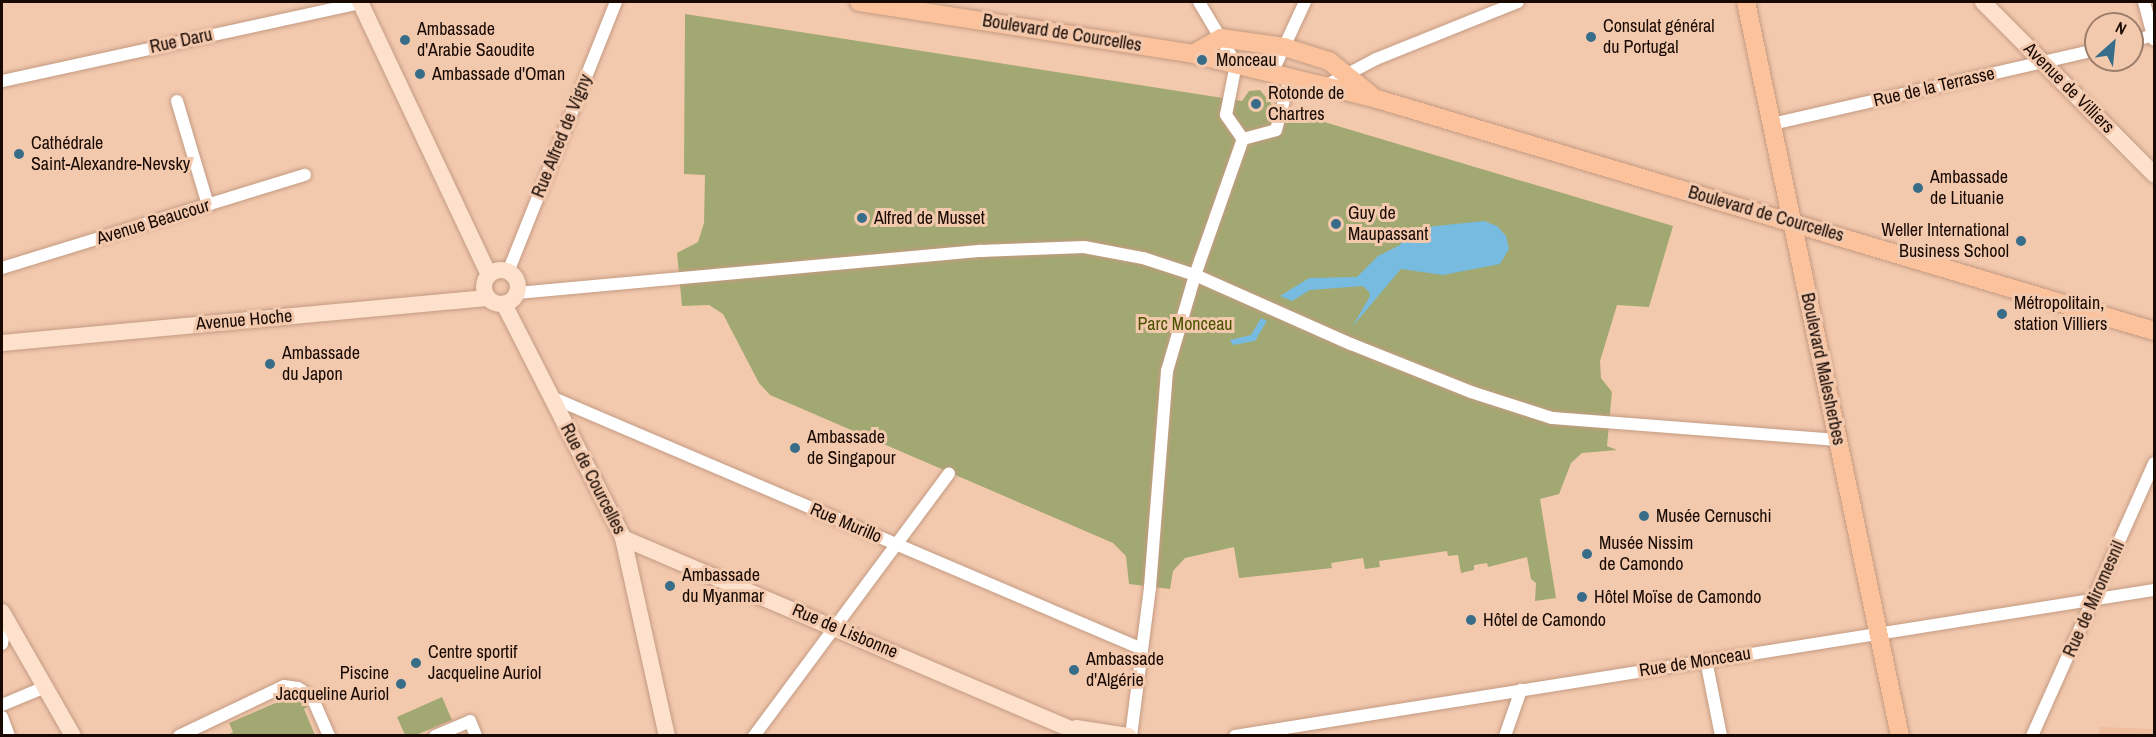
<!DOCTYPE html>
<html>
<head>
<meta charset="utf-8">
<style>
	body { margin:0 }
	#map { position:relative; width:2156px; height:737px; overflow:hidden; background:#f3c9ae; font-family:"Archivo Narrow",sans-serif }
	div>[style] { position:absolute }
	.built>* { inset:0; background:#efbe9f }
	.green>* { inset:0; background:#a2a871 }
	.water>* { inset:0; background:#77bbe1 }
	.roads { filter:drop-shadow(0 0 2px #c39b82) drop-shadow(0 0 2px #c39b82) }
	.street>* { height:12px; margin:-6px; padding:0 6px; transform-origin:6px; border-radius:6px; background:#fff }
	.secondary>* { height:16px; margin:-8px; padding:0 8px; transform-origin:8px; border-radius:8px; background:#fde1cd }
	.secondary>.ring { margin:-8px; padding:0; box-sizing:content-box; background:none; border:16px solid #fde1cd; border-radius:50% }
	.primary>* { height:18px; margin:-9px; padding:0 9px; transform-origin:9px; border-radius:9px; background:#fbc29b }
	.dots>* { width:16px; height:16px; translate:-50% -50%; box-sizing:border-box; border:3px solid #f3c9ae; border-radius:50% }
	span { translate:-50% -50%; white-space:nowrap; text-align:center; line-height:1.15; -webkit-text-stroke:6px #f3c9ae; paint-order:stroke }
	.poi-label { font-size:18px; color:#180a03 }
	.left { translate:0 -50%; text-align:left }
	.right { translate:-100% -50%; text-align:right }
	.street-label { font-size:18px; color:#180a03 }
	.park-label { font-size:18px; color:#4d5200 }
	.frame { position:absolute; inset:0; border:3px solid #180a03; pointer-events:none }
	.north { position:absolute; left:2084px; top:12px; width:60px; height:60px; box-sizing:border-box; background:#f3c9ae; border:2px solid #9b7d6a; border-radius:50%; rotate:27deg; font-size:16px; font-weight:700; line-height:24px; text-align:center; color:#180a03 }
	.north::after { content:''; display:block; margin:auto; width:21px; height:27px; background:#376d89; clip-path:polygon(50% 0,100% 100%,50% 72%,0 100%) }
</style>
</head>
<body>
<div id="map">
	<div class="built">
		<i style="clip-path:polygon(2100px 727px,2154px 729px,2154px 735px,2098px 735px)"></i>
	</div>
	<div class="green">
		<i style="clip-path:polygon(685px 14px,1242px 101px,1249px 91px,1260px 90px,1274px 107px,1673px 226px,1649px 307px,1617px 305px,1600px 361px,1601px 378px,1612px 392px,1607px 446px,1617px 450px,1582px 453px,1571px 463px,1559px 494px,1540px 499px,1556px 598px,1535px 601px,1536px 583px,1531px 579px,1527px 557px,1488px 567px,1487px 563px,1474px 565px,1474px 570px,1461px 573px,1458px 555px,1448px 556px,1447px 551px,1379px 561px,1380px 567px,1365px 569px,1363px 558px,1331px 563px,1332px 568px,1239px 578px,1234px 547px,1185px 558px,1173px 571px,1170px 589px,1129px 584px,1126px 556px,1113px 543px,770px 395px,759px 383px,723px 314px,709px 305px,682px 306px,677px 253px,698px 242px,704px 223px,705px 175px,684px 174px)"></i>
		<i style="clip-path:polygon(292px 696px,306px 699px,309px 706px,304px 709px,315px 735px,226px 736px,233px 732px,229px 723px)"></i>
		<i style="clip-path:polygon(442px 697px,452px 720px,416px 735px,405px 735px,397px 717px)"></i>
	</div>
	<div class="water">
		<i style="clip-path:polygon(1484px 221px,1497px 226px,1506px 236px,1509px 249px,1500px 264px,1443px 275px,1401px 269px,1352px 327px,1369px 298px,1370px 293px,1363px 286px,1310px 290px,1292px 301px,1280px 296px,1309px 278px,1357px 277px,1378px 256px,1400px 245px,1406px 234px,1417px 228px)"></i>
		<i style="clip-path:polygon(1261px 318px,1267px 321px,1255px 341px,1233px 345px,1230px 340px,1251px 335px)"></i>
	</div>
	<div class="roads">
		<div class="street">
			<i style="left:1199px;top:2px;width:72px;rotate:59.2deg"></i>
			<i style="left:1236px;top:64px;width:52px;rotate:101.1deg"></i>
			<i style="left:1226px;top:115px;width:29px;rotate:55deg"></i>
			<i style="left:2144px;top:2px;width:39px;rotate:75deg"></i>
			<i style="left:2132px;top:41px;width:23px;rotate:-15deg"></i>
			<i style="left:1272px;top:73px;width:78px;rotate:-65.1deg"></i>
			<i style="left:2px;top:81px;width:367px;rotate:-12.3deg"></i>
			<i style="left:1323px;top:87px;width:60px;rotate:-27.8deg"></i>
			<i style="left:1376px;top:59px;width:153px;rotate:-21.9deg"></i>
			<i style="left:177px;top:101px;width:109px;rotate:73.4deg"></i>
			<i style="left:1772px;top:124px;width:332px;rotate:-12.9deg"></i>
			<i style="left:1243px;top:139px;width:34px;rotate:-15deg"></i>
			<i style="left:1276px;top:130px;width:54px;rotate:-74.9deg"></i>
			<i style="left:2px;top:268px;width:317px;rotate:-17.1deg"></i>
			<i style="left:508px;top:272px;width:291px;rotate:-68.2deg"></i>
			<i style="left:517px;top:293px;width:466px;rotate:-5.2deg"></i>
			<i style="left:981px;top:251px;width:103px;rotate:-2.2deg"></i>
			<i style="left:1084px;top:247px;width:60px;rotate:10.6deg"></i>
			<i style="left:1143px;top:258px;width:55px;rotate:18.1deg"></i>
			<i style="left:1195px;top:275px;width:171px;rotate:23.9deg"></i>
			<i style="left:1351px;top:344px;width:129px;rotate:21.8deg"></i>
			<i style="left:1471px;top:392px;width:85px;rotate:17.8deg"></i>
			<i style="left:1552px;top:418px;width:287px;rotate:4.4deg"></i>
			<i style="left:551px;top:397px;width:642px;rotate:23.09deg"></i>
			<i style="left:2px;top:644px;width:25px;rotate:-81deg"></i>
			<i style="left:1706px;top:660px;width:77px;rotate:78.8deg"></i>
			<i style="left:2px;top:705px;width:47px;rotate:-22.7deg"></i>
			<i style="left:2px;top:717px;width:20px;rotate:70deg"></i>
			<i style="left:179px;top:736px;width:116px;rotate:-25.5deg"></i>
			<i style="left:284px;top:686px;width:14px;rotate:8deg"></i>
			<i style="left:298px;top:688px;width:17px;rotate:33deg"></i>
			<i style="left:312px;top:697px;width:43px;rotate:66.4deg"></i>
			<i style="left:435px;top:736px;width:38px;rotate:-23deg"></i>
			<i style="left:470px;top:721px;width:16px;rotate:68deg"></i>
			<i style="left:754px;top:736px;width:327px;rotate:-53.4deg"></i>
			<i style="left:1131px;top:736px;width:150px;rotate:-82.7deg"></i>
			<i style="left:1150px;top:587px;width:217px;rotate:-85.5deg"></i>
			<i style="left:1167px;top:371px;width:100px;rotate:-73.7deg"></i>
			<i style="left:1195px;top:275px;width:144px;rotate:-70.6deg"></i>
			<i style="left:1235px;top:736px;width:931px;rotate:-9.03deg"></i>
			<i style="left:1505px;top:736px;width:49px;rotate:-70.8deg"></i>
			<i style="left:2032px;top:736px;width:299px;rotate:-65.9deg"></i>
		</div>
		<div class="secondary">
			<i style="left:360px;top:2px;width:302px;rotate:64.7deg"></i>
			<i style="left:1983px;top:2px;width:243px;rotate:45.2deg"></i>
			<i class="ring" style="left:484px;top:270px;width:18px;height:18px"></i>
			<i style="left:504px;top:304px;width:263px;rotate:63deg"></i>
			<i style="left:623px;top:538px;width:203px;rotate:77.5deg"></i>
			<i style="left:2px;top:343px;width:487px;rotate:-5.3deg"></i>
			<i style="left:623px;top:538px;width:504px;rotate:23.11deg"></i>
			<i style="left:2px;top:612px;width:143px;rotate:60.2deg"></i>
			<i style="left:1076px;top:728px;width:53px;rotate:8.7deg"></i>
		</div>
		<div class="primary">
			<i style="left:859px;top:2px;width:338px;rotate:8.8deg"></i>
			<i style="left:1193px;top:54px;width:189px;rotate:13.7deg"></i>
			<i style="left:1377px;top:99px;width:811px;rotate:16.62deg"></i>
			<i style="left:1746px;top:2px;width:750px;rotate:78.15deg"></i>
			<i style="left:1193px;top:54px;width:32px;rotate:-30deg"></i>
			<i style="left:1221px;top:38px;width:64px;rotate:8.1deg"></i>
			<i style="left:1284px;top:47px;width:47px;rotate:17.3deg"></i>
			<i style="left:1329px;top:61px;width:54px;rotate:39deg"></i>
		</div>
	</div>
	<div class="dots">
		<i style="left:1591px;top:37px;background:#376d89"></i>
		<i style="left:405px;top:40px;background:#376d89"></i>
		<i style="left:1202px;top:60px;background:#376d89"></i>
		<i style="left:420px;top:74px;background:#376d89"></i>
		<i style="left:1256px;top:104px;background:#376d89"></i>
		<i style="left:19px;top:154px;background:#376d89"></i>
		<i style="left:1918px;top:188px;background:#376d89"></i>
		<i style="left:862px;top:218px;background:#376d89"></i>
		<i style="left:1336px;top:224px;background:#376d89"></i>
		<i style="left:2021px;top:241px;background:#376d89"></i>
		<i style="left:2002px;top:314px;background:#376d89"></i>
		<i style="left:270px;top:364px;background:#376d89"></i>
		<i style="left:795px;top:448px;background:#376d89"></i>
		<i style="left:1644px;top:516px;background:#376d89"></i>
		<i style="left:1587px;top:554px;background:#376d89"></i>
		<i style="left:670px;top:586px;background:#376d89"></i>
		<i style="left:1582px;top:597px;background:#376d89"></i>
		<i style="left:1471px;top:620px;background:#376d89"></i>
		<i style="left:416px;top:663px;background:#376d89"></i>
		<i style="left:1074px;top:670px;background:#376d89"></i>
		<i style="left:401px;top:684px;background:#376d89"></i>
	</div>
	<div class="poi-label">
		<span class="left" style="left:1603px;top:37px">Consulat général<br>du Portugal</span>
		<span class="left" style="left:417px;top:40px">Ambassade<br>d'Arabie Saoudite</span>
		<span class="left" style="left:1216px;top:60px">Monceau</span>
		<span class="left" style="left:432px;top:74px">Ambassade d'Oman</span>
		<span class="left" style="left:1268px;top:104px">Rotonde de<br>Chartres</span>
		<span class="left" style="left:31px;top:154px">Cathédrale<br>Saint-Alexandre-Nevsky</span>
		<span class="left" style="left:1930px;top:188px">Ambassade<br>de Lituanie</span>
		<span class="left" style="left:1348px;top:224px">Guy de<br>Maupassant</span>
		<span class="left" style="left:874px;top:218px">Alfred de Musset</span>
		<span class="right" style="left:2009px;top:241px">Weller International<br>Business School</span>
		<span class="left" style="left:2014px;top:314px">Métropolitain,<br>station Villiers</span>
		<span class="left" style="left:282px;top:364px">Ambassade<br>du Japon</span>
		<span class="left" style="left:807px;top:448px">Ambassade<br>de Singapour</span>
		<span class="left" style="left:1656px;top:516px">Musée Cernuschi</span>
		<span class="left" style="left:1599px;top:554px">Musée Nissim<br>de Camondo</span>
		<span class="left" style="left:682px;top:586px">Ambassade<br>du Myanmar</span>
		<span class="left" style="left:1594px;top:597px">Hôtel Moïse de Camondo</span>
		<span class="left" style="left:1483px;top:620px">Hôtel de Camondo</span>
		<span class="left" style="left:428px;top:663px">Centre sportif<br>Jacqueline Auriol</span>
		<span class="left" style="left:1086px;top:670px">Ambassade<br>d'Algérie</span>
		<span class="right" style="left:389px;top:684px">Piscine<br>Jacqueline Auriol</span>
	</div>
	<div class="street-label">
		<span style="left:1062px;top:33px;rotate:9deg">Boulevard de Courcelles</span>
		<span style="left:181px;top:41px;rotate:-12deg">Rue Daru</span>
		<span style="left:1934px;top:87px;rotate:-13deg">Rue de la Terrasse</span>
		<span style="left:2069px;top:88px;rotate:45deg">Avenue de Villiers</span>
		<span style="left:562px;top:136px;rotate:-68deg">Rue Alfred de Vigny</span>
		<span style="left:1766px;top:214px;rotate:16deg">Boulevard de Courcelles</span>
		<span style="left:153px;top:222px;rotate:-17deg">Avenue Beaucour</span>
		<span style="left:244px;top:320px;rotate:-5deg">Avenue Hoche</span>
		<span style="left:1823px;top:369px;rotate:78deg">Boulevard Malesherbes</span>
		<span style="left:593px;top:479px;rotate:63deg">Rue de Courcelles</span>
		<span style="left:846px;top:523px;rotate:23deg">Rue Murillo</span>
		<span style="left:2094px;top:599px;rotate:-66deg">Rue de Miromesnil</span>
		<span style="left:845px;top:631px;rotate:23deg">Rue de Lisbonne</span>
		<span style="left:1695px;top:662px;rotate:-9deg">Rue de Monceau</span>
	</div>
	<div class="park-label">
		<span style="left:1185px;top:324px">Parc Monceau</span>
	</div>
	<div class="frame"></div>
	<div class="north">N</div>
</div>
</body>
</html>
